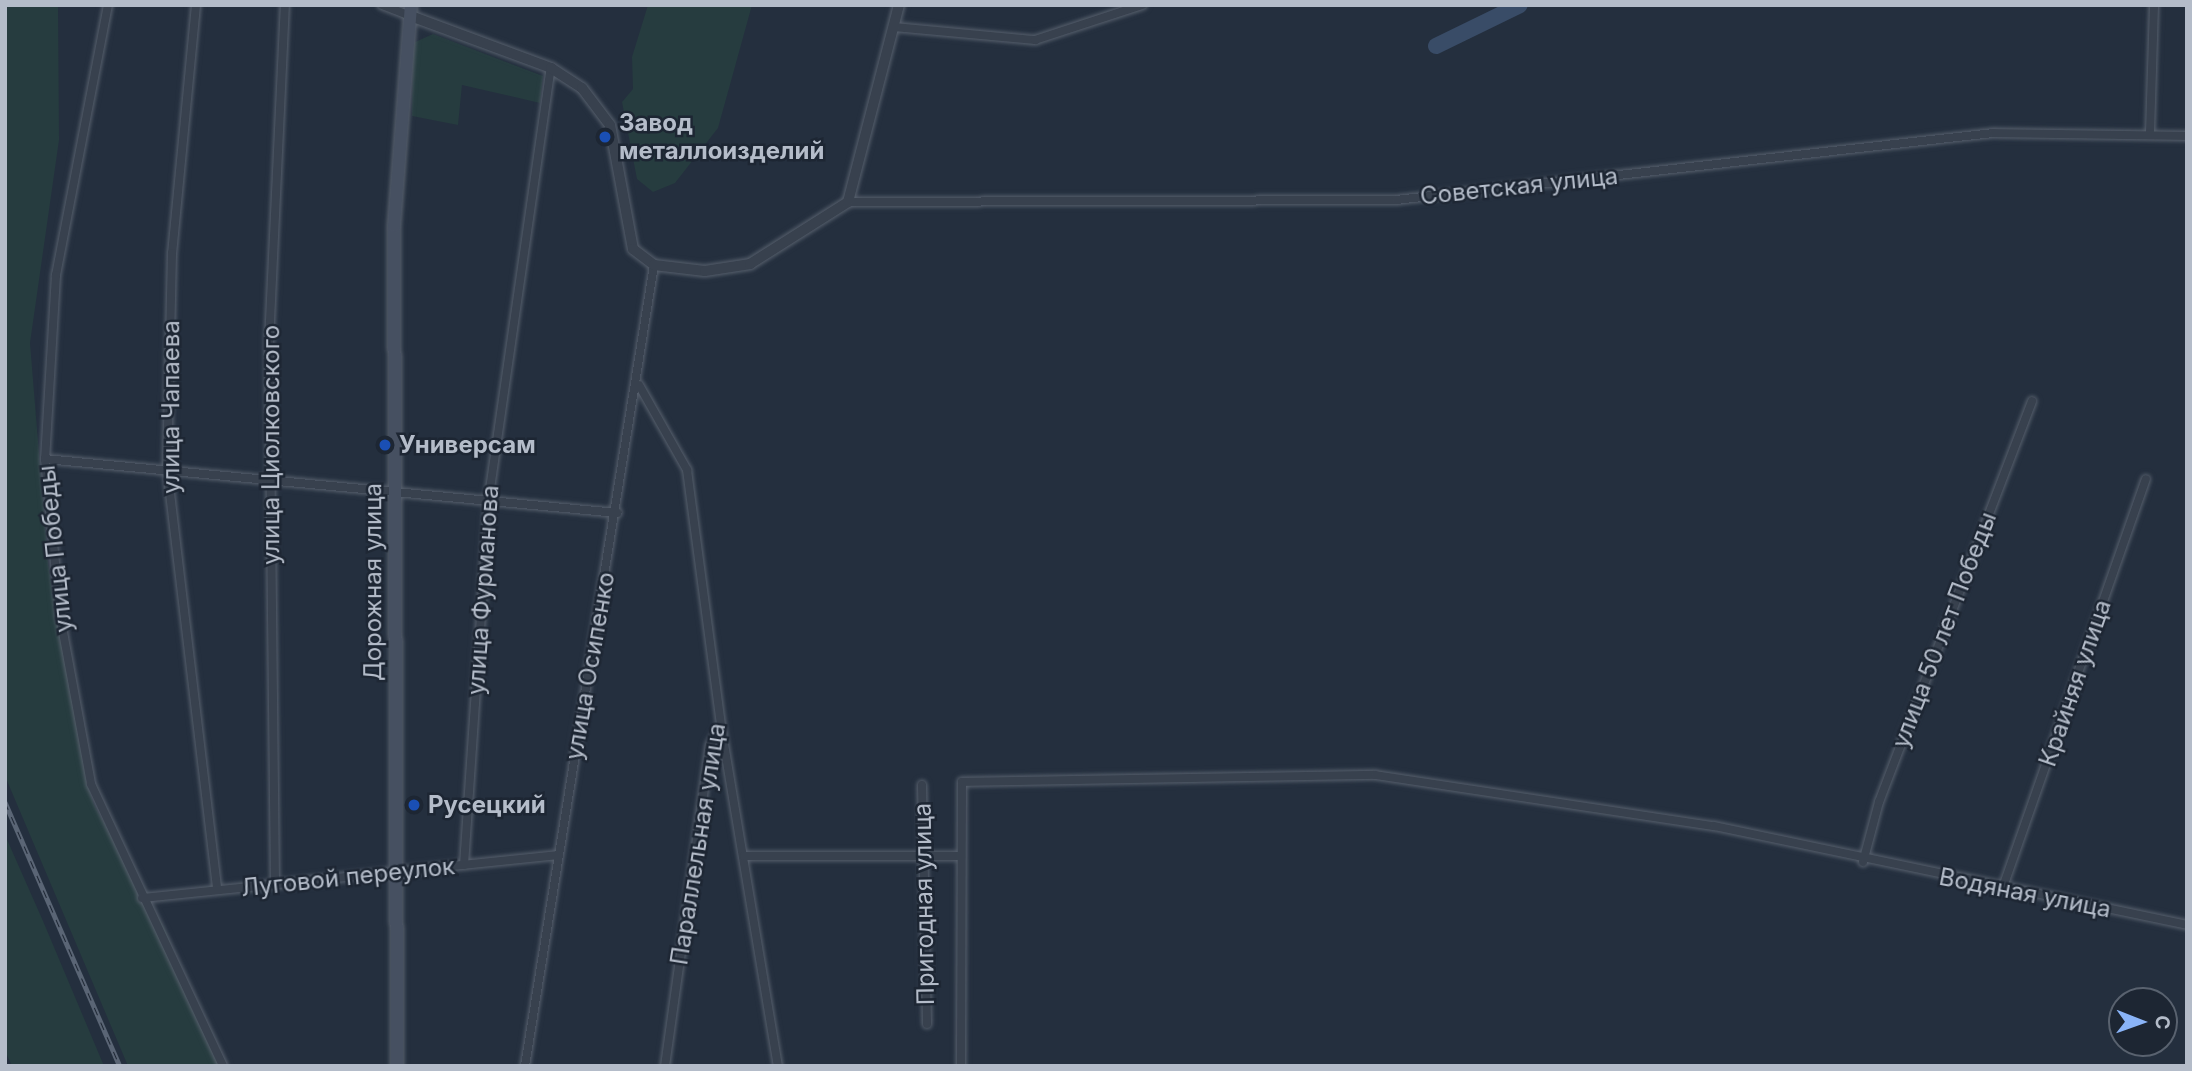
<!DOCTYPE html>
<html>
<head>
<meta charset="utf-8">
<style>
	body { margin:0 }
	#map { position:relative; width:2192px; height:1071px; overflow:hidden; background:#242f3e; font-family:Inter,sans-serif }
	div>[style] { position:absolute }
	.green>* { inset:0; background:#263c3f }
	.river>* { height:16px; margin:-8px; padding:0 8px; transform-origin:8px; border-radius:8px; background:#394c67 }
	.roads { filter:drop-shadow(0 0 2px #565f6c) drop-shadow(0 0 2px #565f6c) }
	.minor>* { height:8px; margin:-4px; padding:0 4px; transform-origin:4px; border-radius:4px; background:#38414e }
	.tertiary>* { height:10px; margin:-5px; padding:0 5px; transform-origin:5px; border-radius:5px; background:#38414e }
	.secondary>* { height:12px; margin:-6px; padding:0 6px; transform-origin:6px; border-radius:6px; background:#465061 }
	.rail>* { height:5px; margin-top:-2.5px; transform-origin:0; background:repeating-linear-gradient(90deg,#1d2633 0 8px,#5a6575 0 16px); box-sizing:border-box; border-block:2px solid #5a6575 }
	.dots>* { width:19px; height:19px; translate:-50% -50%; box-sizing:border-box; border:4px solid #1d2633; border-radius:50% }
	span { translate:-50% -50%; white-space:nowrap; text-align:center; line-height:1.15; -webkit-text-stroke:5px #1d2633; paint-order:stroke }
	.poi-label { font-size:24px; color:#b4bcc9; font-weight:700 }
	.left { translate:0 -50%; text-align:left }
	.street-label { font-size:24px; color:#b4bcc9 }
	.frame { position:absolute; inset:0; border:7px solid #b4bcc9; pointer-events:none }
	.north { position:absolute; left:2108px; top:987px; width:70px; height:70px; box-sizing:border-box; background:#1d2633; border:2px solid #59626f; border-radius:50%; rotate:91deg; font-size:19px; font-weight:700; line-height:28px; text-align:center; color:#b4bcc9 }
	.north::after { content:''; display:block; margin:auto; width:24px; height:32px; background:#8ab4f8; clip-path:polygon(50% 0,100% 100%,50% 72%,0 100%) }
</style>
</head>
<body>
<div id="map">
	<div class="green">
		<i style="clip-path:polygon(5px 5px,58px 5px,59px 140px,30px 343px,48px 564px,86px 779px,94px 805px,164px 927px,220px 1066px,128px 1066px,5px 776px)"></i>
		<i style="clip-path:polygon(648px 5px,752px 5px,718px 128px,675px 183px,653px 192px,637px 179px,622px 102px,633px 89px,632px 57px)"></i>
		<i style="clip-path:polygon(433px 34px,543px 76px,540px 103px,462px 85px,458px 125px,412px 116px,413px 43px)"></i>
		<i style="clip-path:polygon(5px 835px,43px 921px,104px 1066px,12px 1066px,5px 1051px)"></i>
	</div>
	<div class="river">
		<i style="left:1436px;top:46px;width:93px;rotate:-26deg"></i>
	</div>
	<div class="roads">
		<div class="minor">
			<i style="left:108px;top:5px;width:275px;rotate:100.9deg"></i>
			<i style="left:56px;top:275px;width:184px;rotate:93.4deg"></i>
			<i style="left:45px;top:459px;width:158px;rotate:84.5deg"></i>
			<i style="left:60px;top:616px;width:171px;rotate:79.5deg"></i>
			<i style="left:91px;top:784px;width:311px;rotate:64.9deg"></i>
			<i style="left:196px;top:5px;width:249px;rotate:95.5deg"></i>
			<i style="left:172px;top:253px;width:215px;rotate:91.3deg"></i>
			<i style="left:167px;top:468px;width:425px;rotate:83.2deg"></i>
			<i style="left:382px;top:5px;width:28px;rotate:21deg"></i>
			<i style="left:894px;top:27px;width:142px;rotate:5.3deg"></i>
			<i style="left:1035px;top:40px;width:113px;rotate:-18.1deg"></i>
			<i style="left:2150px;top:133px;width:128px;rotate:-88.2deg"></i>
			<i style="left:848px;top:202px;width:548px;rotate:-0.21deg"></i>
			<i style="left:1396px;top:200px;width:601px;rotate:-6.4deg"></i>
			<i style="left:1993px;top:133px;width:194px;rotate:0.9deg"></i>
			<i style="left:639px;top:385px;width:98px;rotate:60.5deg"></i>
			<i style="left:687px;top:470px;width:258px;rotate:82.4deg"></i>
			<i style="left:721px;top:726px;width:345px;rotate:80.5deg"></i>
			<i style="left:45px;top:459px;width:575px;rotate:5.39deg"></i>
			<i style="left:922px;top:785px;width:239px;rotate:88.8deg"></i>
			<i style="left:744px;top:856px;width:216px"></i>
			<i style="left:1863px;top:862px;width:62px;rotate:-75.1deg"></i>
			<i style="left:1879px;top:802px;width:429px;rotate:-69.1deg"></i>
			<i style="left:464px;top:865px;width:370px;rotate:-86.1deg"></i>
			<i style="left:489px;top:496px;width:432px;rotate:-81.8deg"></i>
			<i style="left:275px;top:884px;width:542px;rotate:-90.63deg"></i>
			<i style="left:269px;top:342px;width:337px;rotate:-87.3deg"></i>
			<i style="left:2003px;top:887px;width:432px;rotate:-70.7deg"></i>
			<i style="left:142px;top:898px;width:415px;rotate:-5.9deg"></i>
			<i style="left:525px;top:1066px;width:811px;rotate:-80.85deg"></i>
			<i style="left:665px;top:1066px;width:324px;rotate:-82deg"></i>
			<i style="left:710px;top:745px;width:22px;rotate:-60deg"></i>
			<i style="left:961px;top:1066px;width:284px;rotate:-89.8deg"></i>
			<i style="left:962px;top:782px;width:413px;rotate:-1deg"></i>
			<i style="left:1375px;top:775px;width:343px;rotate:8.6deg"></i>
			<i style="left:1714px;top:826px;width:483px;rotate:11.8deg"></i>
		</div>
		<div class="tertiary">
			<i style="left:408px;top:15px;width:153px;rotate:20.3deg"></i>
			<i style="left:551px;top:68px;width:37px;rotate:33deg"></i>
			<i style="left:582px;top:88px;width:46px;rotate:52.9deg"></i>
			<i style="left:610px;top:125px;width:126px;rotate:79.5deg"></i>
			<i style="left:633px;top:249px;width:26px;rotate:37deg"></i>
			<i style="left:654px;top:265px;width:51px;rotate:6.7deg"></i>
			<i style="left:705px;top:271px;width:46px;rotate:-8.8deg"></i>
			<i style="left:750px;top:264px;width:116px;rotate:-32.3deg"></i>
			<i style="left:848px;top:202px;width:203px;rotate:-75.5deg"></i>
		</div>
		<div class="secondary">
			<i style="left:397px;top:1066px;width:840px;rotate:-90.2deg"></i>
			<i style="left:394px;top:226px;width:222px;rotate:-85.6deg"></i>
		</div>
	</div>
	<div class="rail">
		<i style="left:5px;top:802px;width:288px;rotate:66.5deg"></i>
	</div>
	<div class="dots">
		<i style="left:605px;top:137px;background:#1a4fb4"></i>
		<i style="left:385px;top:445px;background:#1a4fb4"></i>
		<i style="left:414px;top:805px;background:#1a4fb4"></i>
	</div>
	<div class="poi-label">
		<span class="left" style="left:619px;top:137px">Завод<br>металлоизделий</span>
		<span class="left" style="left:399px;top:445px">Универсам</span>
		<span class="left" style="left:428px;top:805px">Русецкий</span>
	</div>
	<div class="street-label">
		<span style="left:1519px;top:186px;rotate:-6deg">Советская улица</span>
		<span style="left:171px;top:407px;rotate:-90deg">улица Чапаева</span>
		<span style="left:271px;top:445px;rotate:-90deg">улица Циолковского</span>
		<span style="left:55px;top:549px;rotate:-96deg">улица Победы</span>
		<span style="left:373px;top:582px;rotate:-90deg">Дорожная улица</span>
		<span style="left:483px;top:590px;rotate:-86deg">улица Фурманова</span>
		<span style="left:1944px;top:630px;rotate:-69deg">улица 50 лет Победы</span>
		<span style="left:590px;top:666px;rotate:-80deg">улица Осипенко</span>
		<span style="left:2075px;top:683px;rotate:-71deg">Крайняя улица</span>
		<span style="left:698px;top:844px;rotate:-81deg">Параллельная улица</span>
		<span style="left:348px;top:877px;rotate:-6deg">Луговой переулок</span>
		<span style="left:2025px;top:893px;rotate:11deg">Водяная улица</span>
		<span style="left:924px;top:904px;rotate:-91deg">Пригодная улица</span>
	</div>
	<div class="frame"></div>
	<div class="north">С</div>
</div>
</body>
</html>
